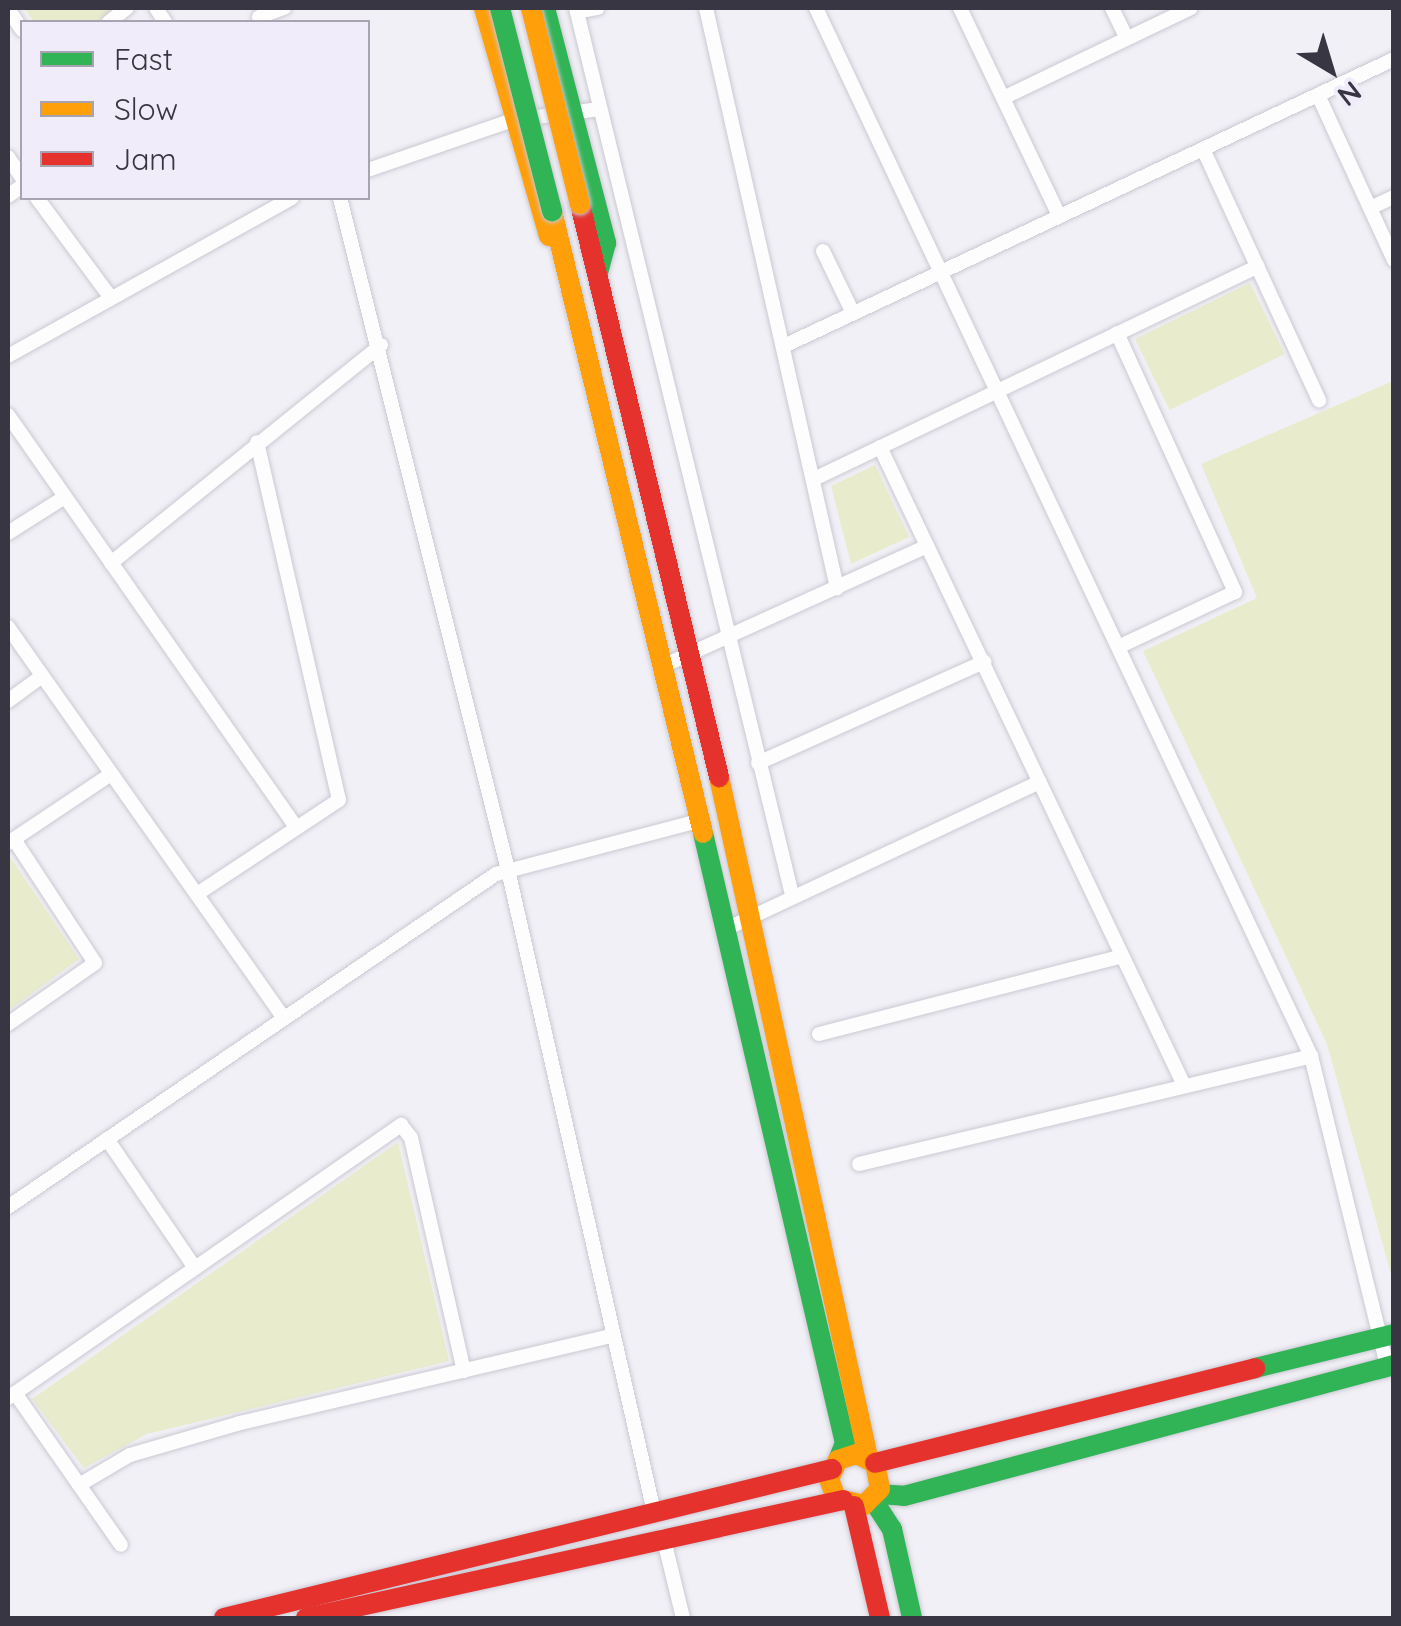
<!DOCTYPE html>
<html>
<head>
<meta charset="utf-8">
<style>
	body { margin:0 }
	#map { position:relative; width:1401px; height:1626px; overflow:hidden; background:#f1f0f6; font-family:Quicksand,sans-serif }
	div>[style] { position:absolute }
	.green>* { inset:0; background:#e8eccc; transform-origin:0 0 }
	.roads { filter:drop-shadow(0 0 2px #cbc8d2) drop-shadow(0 0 2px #cbc8d2) }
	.street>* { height:14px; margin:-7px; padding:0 7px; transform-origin:7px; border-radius:7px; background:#fdfdfe }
	.fast>* { height:20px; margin:-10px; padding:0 10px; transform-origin:10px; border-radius:10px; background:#30b455 }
	.slow>* { height:20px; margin:-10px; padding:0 10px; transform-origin:10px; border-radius:10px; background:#ff9f0a }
	.jam>* { height:20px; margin:-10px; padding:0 10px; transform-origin:10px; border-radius:10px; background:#e5322d }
	.bridges { filter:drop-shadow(0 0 2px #cbc8d2) drop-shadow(0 0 2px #cbc8d2) }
	.fast-bridge>* { height:20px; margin:-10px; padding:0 10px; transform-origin:10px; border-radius:10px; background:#30b455 }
	.slow-bridge>* { height:20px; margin:-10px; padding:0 10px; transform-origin:10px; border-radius:10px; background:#ff9f0a }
	span { translate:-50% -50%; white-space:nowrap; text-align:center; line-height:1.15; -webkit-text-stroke:9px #f0ecfa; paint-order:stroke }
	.frame { position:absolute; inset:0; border:10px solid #393643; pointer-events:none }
	.legend { position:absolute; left:20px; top:20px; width:350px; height:180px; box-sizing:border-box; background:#f0ecfa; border:2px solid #a7a3b1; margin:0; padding:12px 18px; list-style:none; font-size:30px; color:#393643 }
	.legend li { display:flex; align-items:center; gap:20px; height:50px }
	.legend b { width:50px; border:2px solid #a7a3b1 }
	.north { position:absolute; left:1281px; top:20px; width:100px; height:100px; -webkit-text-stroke:8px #f0ecfa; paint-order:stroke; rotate:142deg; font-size:28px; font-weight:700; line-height:40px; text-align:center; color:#393643 }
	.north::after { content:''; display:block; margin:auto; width:35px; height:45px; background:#393643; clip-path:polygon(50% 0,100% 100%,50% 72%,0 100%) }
</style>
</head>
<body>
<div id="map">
	<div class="green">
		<i style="clip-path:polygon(24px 8px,114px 8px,97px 22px,34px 22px)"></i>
		<i style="left:1250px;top:283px;width:79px;height:128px;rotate:64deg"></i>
		<i style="clip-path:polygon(1393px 381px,1393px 1281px,1327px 1044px,1143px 651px,1257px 598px,1201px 464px)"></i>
		<i style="clip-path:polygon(875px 465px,909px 537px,851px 564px,831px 486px)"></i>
		<i style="clip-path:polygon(10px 857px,79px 959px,8px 1011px,8px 858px)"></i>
		<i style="clip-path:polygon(398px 1142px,449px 1361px,147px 1434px,84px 1468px,32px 1399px)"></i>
	</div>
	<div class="roads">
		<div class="street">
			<i style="left:156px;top:8px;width:17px;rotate:57deg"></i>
			<i style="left:576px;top:8px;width:913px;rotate:76.31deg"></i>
			<i style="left:706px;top:8px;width:595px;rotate:77.27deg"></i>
			<i style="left:816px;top:8px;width:1159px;rotate:64.72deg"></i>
			<i style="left:1311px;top:1056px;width:319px;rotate:76.2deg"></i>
			<i style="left:960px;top:8px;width:230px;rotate:64.5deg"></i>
			<i style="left:1112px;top:8px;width:34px;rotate:64deg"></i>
			<i style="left:8px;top:9px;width:25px;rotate:56deg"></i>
			<i style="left:577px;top:12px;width:21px;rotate:-11deg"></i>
			<i style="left:259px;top:17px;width:27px;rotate:-20deg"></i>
			<i style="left:109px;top:22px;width:23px;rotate:-38deg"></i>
			<i style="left:1318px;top:95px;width:182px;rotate:65.3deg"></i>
			<i style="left:1003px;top:98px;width:208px;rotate:-25.6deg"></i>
			<i style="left:1203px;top:149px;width:277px;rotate:65.2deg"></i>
			<i style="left:8px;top:157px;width:25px;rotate:56deg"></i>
			<i style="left:368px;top:170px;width:152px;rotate:-19.1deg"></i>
			<i style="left:512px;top:120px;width:89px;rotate:-7.1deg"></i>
			<i style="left:8px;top:196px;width:17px;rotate:-36deg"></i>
			<i style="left:37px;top:198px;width:119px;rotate:53.5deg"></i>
			<i style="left:340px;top:198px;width:693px;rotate:75.96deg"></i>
			<i style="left:508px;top:870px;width:658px;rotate:77.19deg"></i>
			<i style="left:1370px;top:208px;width:26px;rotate:-25deg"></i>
			<i style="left:823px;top:251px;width:69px;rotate:64.2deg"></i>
			<i style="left:1117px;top:333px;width:285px;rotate:65.5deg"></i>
			<i style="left:1235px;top:592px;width:127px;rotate:154.8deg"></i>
			<i style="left:786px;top:345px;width:672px;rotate:-25.19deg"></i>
			<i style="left:8px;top:356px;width:325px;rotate:-29.1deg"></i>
			<i style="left:8px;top:415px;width:503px;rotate:55.05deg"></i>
			<i style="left:880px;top:447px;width:702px;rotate:64.53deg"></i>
			<i style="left:814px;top:479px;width:492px;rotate:-25.6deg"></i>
			<i style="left:8px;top:533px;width:67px;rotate:-32.3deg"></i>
			<i style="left:111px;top:563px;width:347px;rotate:-38.9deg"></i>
			<i style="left:8px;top:627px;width:479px;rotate:54.8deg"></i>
			<i style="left:665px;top:665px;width:288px;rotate:-24.4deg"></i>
			<i style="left:8px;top:701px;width:42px;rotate:-36.3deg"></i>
			<i style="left:758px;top:763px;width:248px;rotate:-24.1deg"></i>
			<i style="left:8px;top:843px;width:124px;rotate:-33.8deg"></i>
			<i style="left:197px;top:894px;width:170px;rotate:-33.5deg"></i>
			<i style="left:339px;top:800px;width:367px;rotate:-102.9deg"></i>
			<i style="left:728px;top:928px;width:344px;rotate:-25.1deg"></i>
			<i style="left:8px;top:1024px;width:106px;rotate:-35deg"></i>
			<i style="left:95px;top:963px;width:148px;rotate:-123.2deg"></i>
			<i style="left:819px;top:1034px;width:313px;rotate:-14.4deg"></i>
			<i style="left:107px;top:1139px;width:156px;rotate:55.7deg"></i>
			<i style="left:859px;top:1164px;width:465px;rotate:-13.4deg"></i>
			<i style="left:8px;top:1207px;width:591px;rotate:-34.31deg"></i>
			<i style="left:496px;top:874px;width:213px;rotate:-14.7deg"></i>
			<i style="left:15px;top:1393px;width:185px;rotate:55.1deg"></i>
			<i style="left:8px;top:1398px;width:479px;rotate:-34.8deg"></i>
			<i style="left:401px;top:1125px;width:16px;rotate:52deg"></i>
			<i style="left:411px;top:1138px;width:239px;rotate:77.2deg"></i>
			<i style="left:79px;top:1485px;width:59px;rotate:-30.5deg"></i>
			<i style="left:130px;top:1455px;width:115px;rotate:-16.2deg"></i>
			<i style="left:240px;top:1423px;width:382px;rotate:-13.2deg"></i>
			<i style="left:663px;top:1536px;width:84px;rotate:76.3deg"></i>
		</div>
		<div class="fast">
			<i style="left:545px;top:8px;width:243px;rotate:75.4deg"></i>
			<i style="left:606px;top:243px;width:30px;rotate:105deg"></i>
			<i style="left:703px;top:833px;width:626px;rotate:76.9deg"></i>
			<i style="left:845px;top:1443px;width:18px;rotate:112deg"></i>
			<i style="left:1255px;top:1368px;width:143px;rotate:-13.7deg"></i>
			<i style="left:878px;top:1494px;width:26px;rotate:4deg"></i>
			<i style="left:904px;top:1496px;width:507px;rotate:-14.97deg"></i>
			<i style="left:873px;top:1500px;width:35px;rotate:57deg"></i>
			<i style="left:892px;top:1529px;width:91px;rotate:77.3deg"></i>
		</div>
		<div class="slow">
			<i style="left:484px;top:8px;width:237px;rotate:74.1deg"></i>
			<i style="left:552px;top:211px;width:640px;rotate:76.35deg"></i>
			<i style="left:719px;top:777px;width:696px;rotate:77.64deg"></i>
			<i style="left:836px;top:1498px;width:20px;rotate:-110deg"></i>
			<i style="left:829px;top:1479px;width:21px;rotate:-65deg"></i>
			<i style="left:838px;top:1460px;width:20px;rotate:-18deg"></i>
			<i style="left:857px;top:1454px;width:20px;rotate:27deg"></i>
			<i style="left:875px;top:1463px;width:26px;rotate:79deg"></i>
			<i style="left:880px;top:1489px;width:23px;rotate:135deg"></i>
			<i style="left:864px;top:1505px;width:22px;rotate:-167deg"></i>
		</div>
		<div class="jam">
			<i style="left:580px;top:204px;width:590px;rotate:76.36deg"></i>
			<i style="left:875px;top:1463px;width:392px;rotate:-14deg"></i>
			<i style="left:854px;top:1506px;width:115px;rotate:76.9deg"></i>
			<i style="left:224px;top:1618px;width:626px;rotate:-13.77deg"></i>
			<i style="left:306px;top:1618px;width:550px;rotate:-12.39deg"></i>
		</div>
	</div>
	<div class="bridges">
		<div class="fast-bridge">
			<i style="left:500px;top:8px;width:210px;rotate:75.6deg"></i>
		</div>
		<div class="slow-bridge">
			<i style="left:531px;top:8px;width:202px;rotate:76deg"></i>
		</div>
	</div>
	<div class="frame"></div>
	<ul class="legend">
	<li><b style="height:12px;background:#30b455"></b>Fast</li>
	<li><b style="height:12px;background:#ff9f0a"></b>Slow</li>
	<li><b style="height:12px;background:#e5322d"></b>Jam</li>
	</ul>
	<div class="north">N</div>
</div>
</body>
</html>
